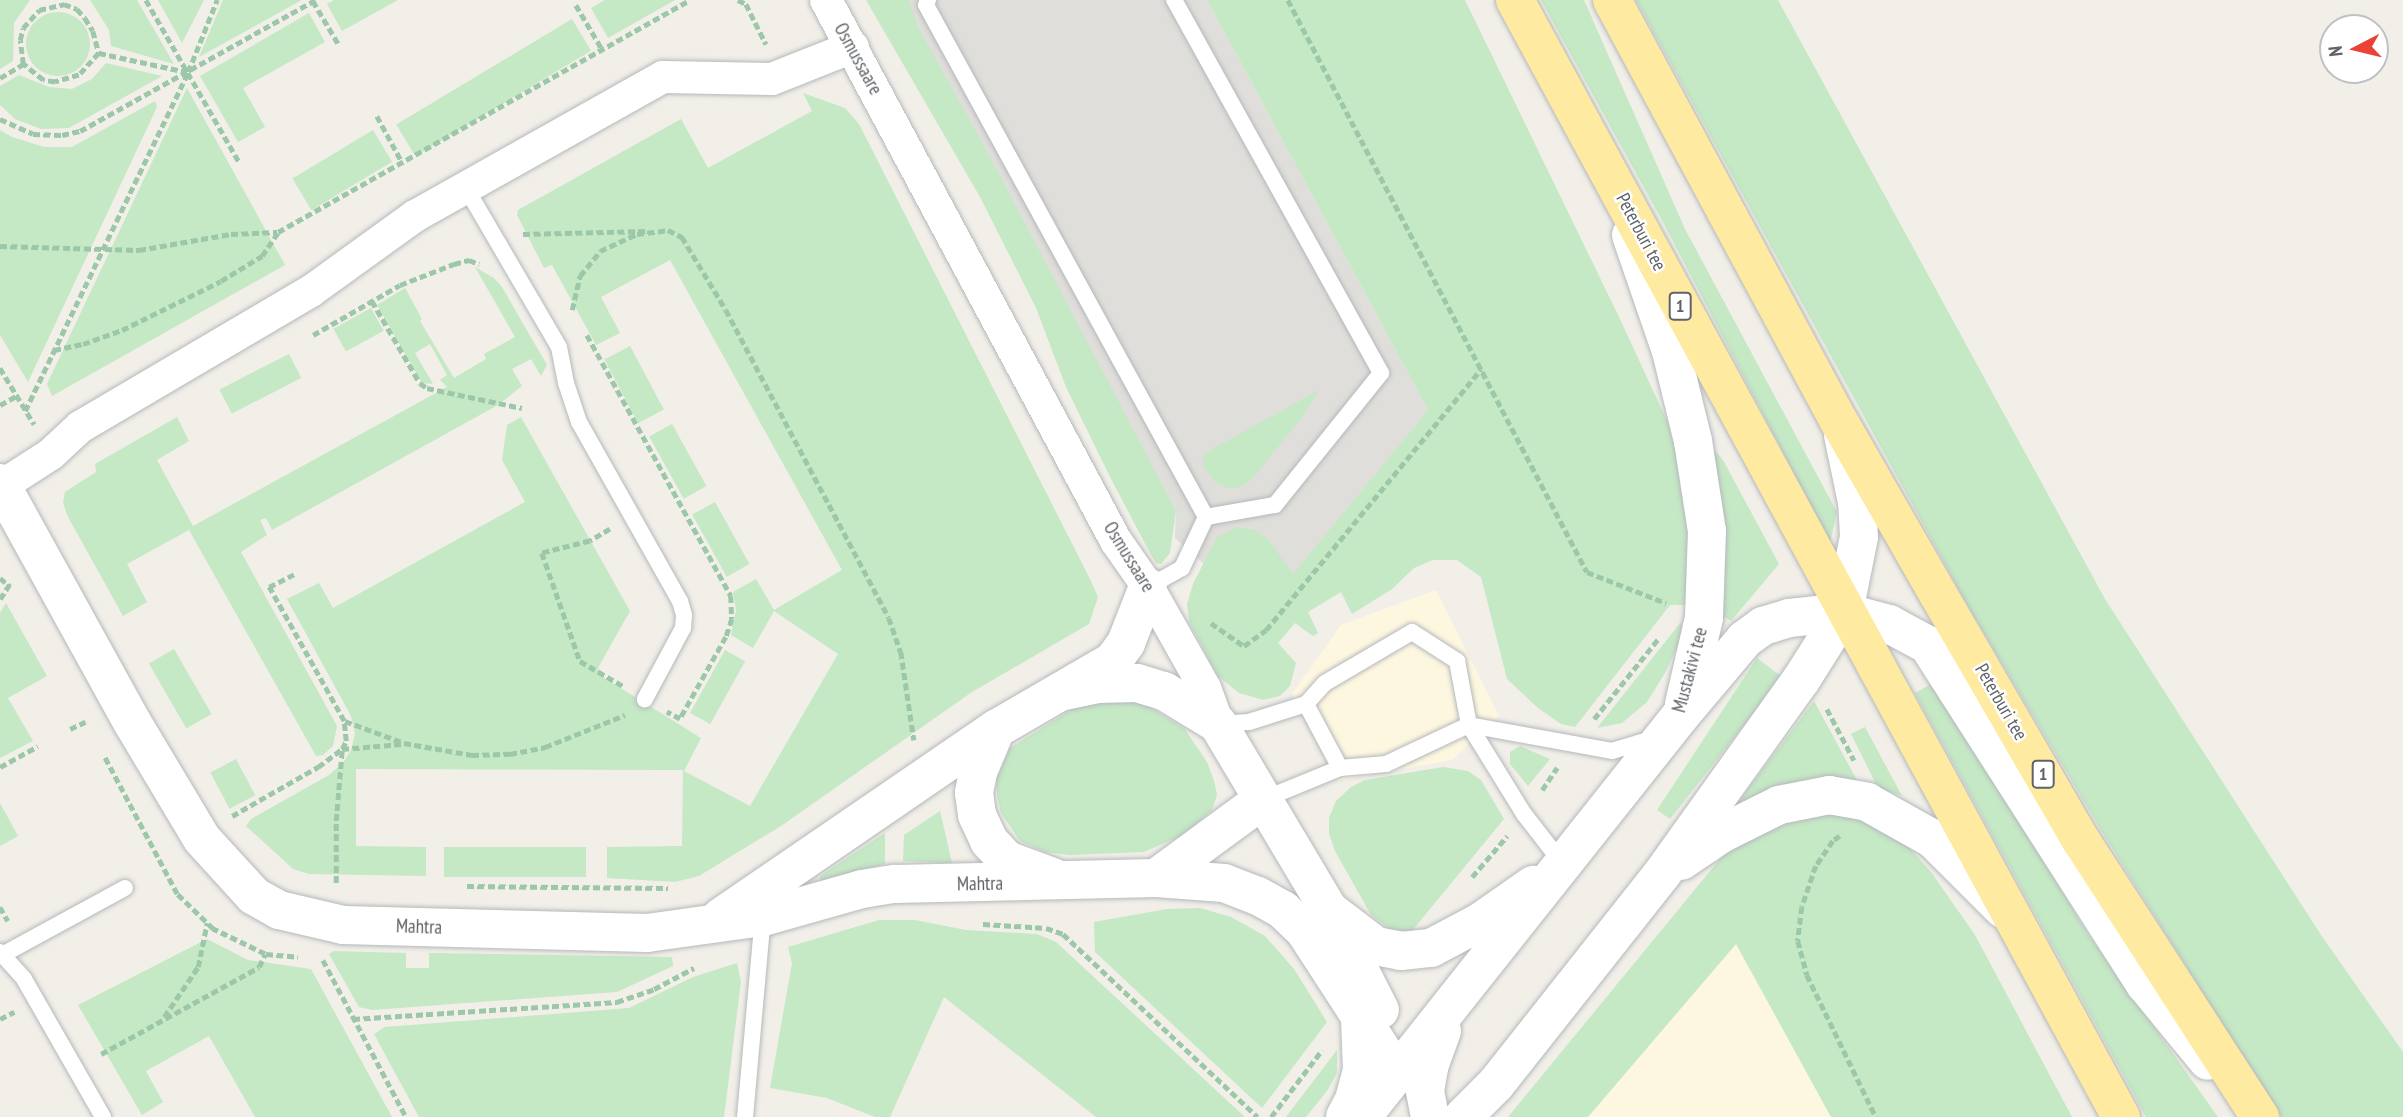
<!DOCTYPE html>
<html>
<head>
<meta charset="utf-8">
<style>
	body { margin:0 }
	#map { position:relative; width:2403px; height:1117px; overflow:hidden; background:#f1efe8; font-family:"PT Sans Narrow",sans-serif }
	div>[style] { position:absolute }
	.commercial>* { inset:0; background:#fef7e0 }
	.industrial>* { inset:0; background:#e0deda }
	.green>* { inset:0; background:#c5e8c5; transform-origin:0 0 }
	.round { border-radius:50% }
	.path>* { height:4.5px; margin-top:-2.25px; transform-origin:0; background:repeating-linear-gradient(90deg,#9cc7a9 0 7px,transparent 0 10.5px) }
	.roads { filter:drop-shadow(0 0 2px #b5b8bc) drop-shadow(0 0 2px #b5b8bc) }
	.service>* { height:16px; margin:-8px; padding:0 8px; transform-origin:8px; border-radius:8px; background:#fff }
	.minor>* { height:32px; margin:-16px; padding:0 16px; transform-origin:16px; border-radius:16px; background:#fff }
	.tertiary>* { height:38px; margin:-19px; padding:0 19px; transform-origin:19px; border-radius:19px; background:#fff }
	.secondary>* { height:38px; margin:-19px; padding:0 19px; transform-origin:19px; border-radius:19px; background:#fff }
	.trunk>* { height:38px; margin:-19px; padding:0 19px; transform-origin:19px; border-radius:19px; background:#feeaa1 }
	span { translate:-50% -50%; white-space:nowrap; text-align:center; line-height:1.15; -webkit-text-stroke:5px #fff; paint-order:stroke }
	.shield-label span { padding:2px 5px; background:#fff; border:2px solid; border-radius:5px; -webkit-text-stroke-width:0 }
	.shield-label { font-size:18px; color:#5f6368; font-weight:700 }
	.street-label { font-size:19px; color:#5f6368 }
	.north { position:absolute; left:2319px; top:14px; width:70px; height:70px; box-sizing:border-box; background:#fff; border:2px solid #bfc1c3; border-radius:50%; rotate:263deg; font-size:19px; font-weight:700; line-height:28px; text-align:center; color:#5f6368 }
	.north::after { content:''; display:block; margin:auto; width:24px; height:32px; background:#ea4335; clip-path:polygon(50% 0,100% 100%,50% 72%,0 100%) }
</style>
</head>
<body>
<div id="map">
	<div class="commercial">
		<i style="clip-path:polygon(1436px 590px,1499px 716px,1452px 760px,1338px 781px,1292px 694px,1341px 625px)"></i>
		<i style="clip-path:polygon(1736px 944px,1831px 1117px,1588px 1117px)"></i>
	</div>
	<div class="industrial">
		<i style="clip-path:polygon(905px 0,1207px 0,1428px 410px,1243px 636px,1204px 564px,1175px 538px,1176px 511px,911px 23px)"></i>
	</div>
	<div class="green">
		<i style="clip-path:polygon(0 0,30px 0,14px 23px,13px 61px,0 69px)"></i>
		<i style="clip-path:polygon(90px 0,137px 0,174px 64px,111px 46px,109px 30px)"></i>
		<i style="clip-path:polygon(158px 0,204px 0,182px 43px)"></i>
		<i style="clip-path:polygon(223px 0,302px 0,199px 57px)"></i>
		<i style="clip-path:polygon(334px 0,398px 0,342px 31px,327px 4px)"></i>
		<i style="clip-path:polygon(605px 0,675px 0,608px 38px,591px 8px)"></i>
		<i style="clip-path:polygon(866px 0,909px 0,918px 27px,989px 155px,1176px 511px,1170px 553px,1161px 564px,1156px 563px,1150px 553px,1111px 479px,1066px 387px,1036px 308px,980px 197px)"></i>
		<i style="clip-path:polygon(1207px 0,1465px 0,1620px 319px,1668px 423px,1683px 473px,1692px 536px,1686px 605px,1670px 605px,1575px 727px,1561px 724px,1538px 708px,1507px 679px,1481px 577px,1457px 560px,1433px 560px,1414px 568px,1392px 589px,1352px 614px,1341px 592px,1308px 612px,1318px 633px,1313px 636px,1295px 623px,1278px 643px,1296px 663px,1290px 686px,1280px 696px,1263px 700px,1239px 693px,1218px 676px,1189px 622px,1187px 604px,1193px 584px,1216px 538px,1236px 527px,1255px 530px,1268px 539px,1293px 574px,1428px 410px)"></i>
		<i style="clip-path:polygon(1541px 0,1584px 0,1685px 229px,1837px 512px,1830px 542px,1664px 224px)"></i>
		<i style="clip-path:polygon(1636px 0,1778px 0,2105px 599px,2321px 935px,2403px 1052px,2403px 1117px,2281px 1117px,2102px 832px,1963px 597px)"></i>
		<i class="round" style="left:26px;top:12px;width:64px;height:64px"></i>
		<i style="clip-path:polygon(309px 13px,325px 42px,243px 88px,265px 127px,238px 142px,200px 76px)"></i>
		<i style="left:572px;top:19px;width:37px;height:205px;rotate:59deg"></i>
		<i style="clip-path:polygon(106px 63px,162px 76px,69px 128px,41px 129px,15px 119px,0 105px,0 86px,19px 75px,49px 87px,72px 89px,92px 79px)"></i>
		<i style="clip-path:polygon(187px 88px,285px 265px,52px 396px,47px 384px)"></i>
		<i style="clip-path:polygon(803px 93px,845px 108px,859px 124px,1089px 577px,1098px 597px,1089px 624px,972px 692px,781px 826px,699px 876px,675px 882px,607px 878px,607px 847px,682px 846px,683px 770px,356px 769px,356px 846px,426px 847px,426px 876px,309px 874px,293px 869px,246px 826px,251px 819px,329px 775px,343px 763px,351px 750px,355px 734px,351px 716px,287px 599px,319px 583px,333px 608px,525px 502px,502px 460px,507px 425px,521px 417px,630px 611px,599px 666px,598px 674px,701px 738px,684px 771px,750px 806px,838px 654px,774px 611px,753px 648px,731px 635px,736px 610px,733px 592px,756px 579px,774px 610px,842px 570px,670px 260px,601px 297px,620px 333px,596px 345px,552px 265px,544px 268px,517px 215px,518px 210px,681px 119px,708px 168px,812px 111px)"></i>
		<i style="clip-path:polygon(155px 101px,157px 107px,28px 382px,0 335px,0 130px,12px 137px,44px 147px,72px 147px)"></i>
		<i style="left:373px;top:130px;width:37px;height:94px;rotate:59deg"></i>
		<i style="clip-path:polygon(475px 267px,494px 278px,502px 287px,547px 365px,541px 376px,531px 359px,512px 369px,522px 386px,498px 405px,272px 530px,266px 518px,260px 520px,267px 535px,241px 552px,337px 726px,333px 746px,323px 755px,316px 756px,189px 530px,127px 564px,147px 602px,123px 616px,67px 515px,63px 502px,65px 492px,96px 472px,95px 464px,177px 417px,189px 441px,157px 460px,193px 526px,447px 387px,440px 380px,447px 375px,430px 344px,415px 353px,433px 384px,422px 383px,377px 305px,405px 288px,422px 319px,420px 321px,454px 378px,486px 359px,484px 354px,515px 337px)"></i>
		<i style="left:371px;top:308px;width:26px;height:43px;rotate:61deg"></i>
		<i style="left:630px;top:346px;width:72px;height:29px;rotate:62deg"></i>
		<i style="left:289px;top:354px;width:27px;height:78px;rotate:63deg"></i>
		<i style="clip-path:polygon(1319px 390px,1305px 413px,1253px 478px,1241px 487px,1229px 488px,1216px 483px,1204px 467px,1203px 456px,1207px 452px)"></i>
		<i style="left:672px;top:424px;width:71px;height:26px;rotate:61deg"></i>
		<i style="clip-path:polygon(1709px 444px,1723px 460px,1779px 564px,1731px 621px,1714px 610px)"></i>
		<i style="left:715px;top:502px;width:71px;height:26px;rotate:61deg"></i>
		<i style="clip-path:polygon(6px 603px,47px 676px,8px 698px,33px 741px,0 758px,0 613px)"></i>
		<i style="clip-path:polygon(1681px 622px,1682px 637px,1665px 673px,1647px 702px,1622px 723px,1597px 728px)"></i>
		<i style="left:174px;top:649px;width:75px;height:29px;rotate:60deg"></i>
		<i style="left:725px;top:650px;width:23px;height:72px;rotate:29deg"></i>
		<i style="clip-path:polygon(1757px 658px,1782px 677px,1670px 819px,1657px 810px)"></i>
		<i style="clip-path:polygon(1935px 682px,2088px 934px,2218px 1117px,2146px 1117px,1915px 693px)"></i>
		<i style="clip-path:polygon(1122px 699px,1146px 705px,1184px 728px,1207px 762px,1214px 781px,1217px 795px,1212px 810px,1185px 834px,1144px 852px,1070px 855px,1045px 852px,1020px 841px,1001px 813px,997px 795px,996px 779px,1010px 748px,1077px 706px)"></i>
		<i style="clip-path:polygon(1814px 701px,1859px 784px,1796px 783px,1764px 791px,1736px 805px)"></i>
		<i style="clip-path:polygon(1865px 727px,1902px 796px,1878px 788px,1851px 734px)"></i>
		<i style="clip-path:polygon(1520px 746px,1550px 759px,1528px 786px,1510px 764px,1510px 752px)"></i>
		<i style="left:236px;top:759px;width:41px;height:29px;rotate:62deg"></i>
		<i style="clip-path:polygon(1443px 767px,1468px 771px,1481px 780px,1504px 819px,1411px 932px,1390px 929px,1371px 915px,1335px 851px,1329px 834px,1329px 818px,1336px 801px,1351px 787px,1365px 780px)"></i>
		<i style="clip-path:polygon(0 803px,18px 836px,0 846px)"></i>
		<i style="clip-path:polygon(940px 811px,952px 863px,903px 861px,904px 835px)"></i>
		<i style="clip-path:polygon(1845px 814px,1897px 834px,1931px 872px,1975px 935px,2072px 1117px,1831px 1117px,1736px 944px,1588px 1117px,1508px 1117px,1724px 854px,1794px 816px)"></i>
		<i style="clip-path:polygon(885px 833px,885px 864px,820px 881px,820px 876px)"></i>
		<i style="left:444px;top:847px;width:142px;height:30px"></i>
		<i style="clip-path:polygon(1200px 908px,1231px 917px,1265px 936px,1294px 969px,1327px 1022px,1262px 1108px,1095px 952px,1094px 922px,1167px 909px)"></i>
		<i style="clip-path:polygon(879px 920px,915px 920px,966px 930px,1037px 934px,1056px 942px,1245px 1117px,1096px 1117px,944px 997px,890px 1117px,875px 1117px,827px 1098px,770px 1088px,792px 963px,788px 947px)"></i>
		<i style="clip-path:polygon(207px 939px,248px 960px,311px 969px,392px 1117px,255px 1117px,209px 1036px,146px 1071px,163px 1102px,142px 1115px,78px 1005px)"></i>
		<i style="clip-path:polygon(334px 951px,406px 953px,406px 968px,429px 968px,429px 953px,672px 957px,673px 966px,617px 992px,372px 1010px,359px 1007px,329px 954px)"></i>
		<i style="clip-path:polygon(737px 963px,741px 982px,724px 1117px,419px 1117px,374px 1034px,385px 1027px,629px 1008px,693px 977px)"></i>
		<i style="clip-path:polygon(1337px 1050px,1337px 1073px,1327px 1091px,1306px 1117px,1286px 1117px)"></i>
	</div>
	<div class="path">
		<i style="left:146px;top:0;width:187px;rotate:60.1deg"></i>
		<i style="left:738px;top:0;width:9px;rotate:27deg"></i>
		<i style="left:746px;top:4px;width:45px;rotate:63.4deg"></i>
		<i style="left:1288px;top:0;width:645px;rotate:62.4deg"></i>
		<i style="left:1587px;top:572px;width:85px;rotate:21.4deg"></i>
		<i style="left:313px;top:1px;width:51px;rotate:59.4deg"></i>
		<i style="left:64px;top:4px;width:14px;rotate:21deg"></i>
		<i style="left:77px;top:9px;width:12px;rotate:48deg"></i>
		<i style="left:85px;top:18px;width:15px;rotate:58deg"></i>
		<i style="left:93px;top:31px;width:23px;rotate:75deg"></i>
		<i style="left:99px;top:53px;width:30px;rotate:132deg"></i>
		<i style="left:79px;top:75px;width:25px;rotate:164deg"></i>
		<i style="left:55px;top:82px;width:12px;rotate:-171deg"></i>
		<i style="left:43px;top:80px;width:26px;rotate:-141deg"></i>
		<i style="left:23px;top:64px;width:24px;rotate:-97deg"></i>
		<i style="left:20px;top:40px;width:12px;rotate:-76deg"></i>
		<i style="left:23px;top:28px;width:24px;rotate:-48deg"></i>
		<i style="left:39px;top:10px;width:26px;rotate:-13deg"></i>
		<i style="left:576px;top:5px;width:51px;rotate:59.4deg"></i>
		<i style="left:99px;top:53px;width:90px;rotate:12.2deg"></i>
		<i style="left:0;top:78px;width:27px;rotate:-31deg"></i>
		<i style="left:377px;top:116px;width:52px;rotate:61.5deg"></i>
		<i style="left:0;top:119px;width:36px;rotate:24deg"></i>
		<i style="left:33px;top:134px;width:29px;rotate:2deg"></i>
		<i style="left:62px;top:135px;width:18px;rotate:-13deg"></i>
		<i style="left:80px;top:131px;width:269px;rotate:-29.1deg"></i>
		<i style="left:523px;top:234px;width:124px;rotate:-1.4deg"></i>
		<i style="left:0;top:246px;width:139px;rotate:1.6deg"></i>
		<i style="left:139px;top:250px;width:93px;rotate:-9.9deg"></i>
		<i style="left:231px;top:234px;width:46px;rotate:-2.5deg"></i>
		<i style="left:372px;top:301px;width:95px;rotate:59.7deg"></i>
		<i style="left:420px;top:383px;width:9px;rotate:36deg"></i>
		<i style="left:427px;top:388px;width:97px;rotate:11.9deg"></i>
		<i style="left:572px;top:310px;width:35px;rotate:-77deg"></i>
		<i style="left:580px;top:276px;width:32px;rotate:-51deg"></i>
		<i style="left:600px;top:251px;width:41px;rotate:-24.7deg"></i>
		<i style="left:637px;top:234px;width:31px;rotate:-7deg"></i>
		<i style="left:668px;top:230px;width:16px;rotate:27deg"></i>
		<i style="left:682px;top:237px;width:85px;rotate:58.9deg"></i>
		<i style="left:726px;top:310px;width:348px;rotate:62.1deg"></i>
		<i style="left:889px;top:618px;width:36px;rotate:71deg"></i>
		<i style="left:901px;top:652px;width:89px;rotate:81.6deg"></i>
		<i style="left:313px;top:335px;width:100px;rotate:-29.9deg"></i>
		<i style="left:400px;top:285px;width:58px;rotate:-21.3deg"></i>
		<i style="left:454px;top:264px;width:16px;rotate:-15deg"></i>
		<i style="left:469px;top:260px;width:11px;rotate:22deg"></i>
		<i style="left:587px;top:335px;width:298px;rotate:61.1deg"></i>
		<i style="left:731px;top:596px;width:23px;rotate:88deg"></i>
		<i style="left:732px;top:619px;width:19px;rotate:108deg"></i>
		<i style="left:726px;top:637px;width:94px;rotate:119.3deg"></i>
		<i style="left:680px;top:719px;width:15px;rotate:-152deg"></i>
		<i style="left:54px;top:350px;width:30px;rotate:-12deg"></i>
		<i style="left:83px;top:344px;width:41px;rotate:-19.7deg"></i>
		<i style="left:122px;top:330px;width:110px;rotate:-26.3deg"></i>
		<i style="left:221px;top:281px;width:48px;rotate:-31.4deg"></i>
		<i style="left:262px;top:256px;width:29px;rotate:-56deg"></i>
		<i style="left:278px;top:232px;width:472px;rotate:-29.4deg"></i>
		<i style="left:0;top:368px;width:66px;rotate:58.7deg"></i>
		<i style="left:0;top:405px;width:18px;rotate:-29deg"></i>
		<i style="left:25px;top:411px;width:376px;rotate:-64.3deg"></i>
		<i style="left:188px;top:72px;width:78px;rotate:-68.1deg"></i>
		<i style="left:610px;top:529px;width:23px;rotate:149deg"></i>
		<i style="left:590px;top:541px;width:49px;rotate:166deg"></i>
		<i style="left:542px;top:553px;width:114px;rotate:70.6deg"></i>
		<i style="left:580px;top:661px;width:50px;rotate:30.2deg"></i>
		<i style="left:0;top:578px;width:13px;rotate:39deg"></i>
		<i style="left:0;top:599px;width:17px;rotate:-57deg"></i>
		<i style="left:1211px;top:623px;width:40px;rotate:34.9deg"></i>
		<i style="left:1244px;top:646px;width:27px;rotate:-36deg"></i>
		<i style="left:1266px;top:630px;width:338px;rotate:-50.5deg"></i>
		<i style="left:1827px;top:709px;width:58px;rotate:62.1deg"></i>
		<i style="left:1594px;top:719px;width:102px;rotate:-51.3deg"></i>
		<i style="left:345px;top:721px;width:63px;rotate:20.4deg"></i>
		<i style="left:404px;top:743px;width:69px;rotate:10deg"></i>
		<i style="left:472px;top:755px;width:38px;rotate:-2deg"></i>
		<i style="left:510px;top:754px;width:36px;rotate:-11deg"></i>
		<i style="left:545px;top:747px;width:86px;rotate:-21.8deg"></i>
		<i style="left:70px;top:729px;width:17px;rotate:-25deg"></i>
		<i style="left:0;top:767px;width:43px;rotate:-28.9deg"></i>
		<i style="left:1542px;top:790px;width:27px;rotate:-56deg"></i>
		<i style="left:232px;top:816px;width:99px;rotate:-29.7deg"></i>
		<i style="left:318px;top:767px;width:30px;rotate:-37deg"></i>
		<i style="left:342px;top:749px;width:9px;rotate:-63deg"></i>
		<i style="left:346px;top:741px;width:20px;rotate:-96deg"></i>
		<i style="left:344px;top:721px;width:154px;rotate:-119.2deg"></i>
		<i style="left:269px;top:587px;width:30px;rotate:-27deg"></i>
		<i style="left:1840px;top:836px;width:9px;rotate:144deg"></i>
		<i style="left:1833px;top:841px;width:30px;rotate:124deg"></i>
		<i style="left:1816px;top:866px;width:43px;rotate:108.9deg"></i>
		<i style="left:1802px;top:907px;width:34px;rotate:97deg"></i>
		<i style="left:1798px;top:941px;width:35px;rotate:75deg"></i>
		<i style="left:1807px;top:975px;width:158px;rotate:64.1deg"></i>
		<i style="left:1472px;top:877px;width:54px;rotate:-49.5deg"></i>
		<i style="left:336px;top:883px;width:62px;rotate:-90deg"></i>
		<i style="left:336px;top:821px;width:72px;rotate:-85.2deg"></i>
		<i style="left:342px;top:749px;width:60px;rotate:-4.8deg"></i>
		<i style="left:467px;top:886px;width:201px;rotate:0.6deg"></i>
		<i style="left:0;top:907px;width:16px;rotate:60deg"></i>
		<i style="left:983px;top:924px;width:63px;rotate:3.6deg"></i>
		<i style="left:1046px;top:928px;width:18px;rotate:19deg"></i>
		<i style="left:1063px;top:934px;width:267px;rotate:43.2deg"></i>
		<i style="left:266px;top:954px;width:32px;rotate:5deg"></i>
		<i style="left:323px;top:960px;width:178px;rotate:62.1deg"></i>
		<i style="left:164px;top:1017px;width:60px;rotate:-55.8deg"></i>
		<i style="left:198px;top:967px;width:45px;rotate:-78.4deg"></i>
		<i style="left:0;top:1019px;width:16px;rotate:-27deg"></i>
		<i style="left:353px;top:1019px;width:265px;rotate:-3.7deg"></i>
		<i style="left:617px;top:1002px;width:39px;rotate:-19deg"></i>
		<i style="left:654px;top:989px;width:45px;rotate:-27.7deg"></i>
		<i style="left:101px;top:1054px;width:180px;rotate:-28.8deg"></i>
		<i style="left:259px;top:967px;width:14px;rotate:-65deg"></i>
		<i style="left:265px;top:954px;width:58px;rotate:-154.3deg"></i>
		<i style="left:213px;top:929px;width:50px;rotate:-135.8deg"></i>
		<i style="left:177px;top:894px;width:156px;rotate:-117.9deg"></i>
		<i style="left:1271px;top:1117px;width:84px;rotate:-52.7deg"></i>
	</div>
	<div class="roads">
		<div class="service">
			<i style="left:928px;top:0;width:5px;rotate:112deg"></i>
			<i style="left:926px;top:5px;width:584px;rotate:61.33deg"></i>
			<i style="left:466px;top:188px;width:184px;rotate:59.7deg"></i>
			<i style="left:559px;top:347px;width:37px;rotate:79deg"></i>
			<i style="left:566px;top:383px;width:41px;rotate:71.6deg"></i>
			<i style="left:579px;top:422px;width:206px;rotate:60.6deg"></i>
			<i style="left:680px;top:601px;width:15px;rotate:74deg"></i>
			<i style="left:684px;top:615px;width:13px;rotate:94deg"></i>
			<i style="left:683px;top:628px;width:81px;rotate:118.2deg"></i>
			<i style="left:1148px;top:587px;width:39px;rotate:-29deg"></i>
			<i style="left:1182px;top:568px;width:56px;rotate:-64.8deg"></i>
			<i style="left:1206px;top:517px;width:70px;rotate:-9.9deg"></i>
			<i style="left:1275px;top:505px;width:169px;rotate:-51.2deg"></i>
			<i style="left:1381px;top:373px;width:427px;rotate:-119deg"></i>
			<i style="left:1306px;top:704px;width:72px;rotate:62deg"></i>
			<i style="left:1220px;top:724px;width:29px;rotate:-4deg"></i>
			<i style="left:1249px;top:722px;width:60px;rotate:-17.5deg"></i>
			<i style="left:1306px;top:704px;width:28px;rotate:-48deg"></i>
			<i style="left:1325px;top:683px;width:101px;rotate:-30.4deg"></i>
			<i style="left:1412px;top:632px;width:54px;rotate:32.8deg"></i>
			<i style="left:1457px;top:661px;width:65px;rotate:79.4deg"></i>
			<i style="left:1469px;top:725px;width:145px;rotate:10.3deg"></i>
			<i style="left:1612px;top:751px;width:39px;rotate:-17deg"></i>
			<i style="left:1262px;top:800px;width:84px;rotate:-22.3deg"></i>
			<i style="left:1340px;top:768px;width:46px;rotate:-5deg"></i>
			<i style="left:1386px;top:764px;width:92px;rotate:-25.2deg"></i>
			<i style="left:1469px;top:725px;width:105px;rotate:58.3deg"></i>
			<i style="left:1524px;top:814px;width:62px;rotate:52.2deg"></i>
			<i style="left:0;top:952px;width:36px;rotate:48deg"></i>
			<i style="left:24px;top:979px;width:159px;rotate:60.2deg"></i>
			<i style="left:2px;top:955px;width:140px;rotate:-28.6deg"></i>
			<i style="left:745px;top:1117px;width:201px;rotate:-84.9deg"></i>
		</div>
		<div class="minor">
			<i style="left:826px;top:0;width:614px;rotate:61.81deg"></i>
			<i style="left:1116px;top:541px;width:56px;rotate:55.2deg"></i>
			<i style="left:1148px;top:587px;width:116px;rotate:60.6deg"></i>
			<i style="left:1205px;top:688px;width:38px;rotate:70deg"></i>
			<i style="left:0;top:487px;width:61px;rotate:-32.9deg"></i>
			<i style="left:51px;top:454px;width:40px;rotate:-43deg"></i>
			<i style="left:80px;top:427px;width:268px;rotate:-30.5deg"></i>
			<i style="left:311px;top:291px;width:128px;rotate:-35.8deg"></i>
			<i style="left:415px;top:216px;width:284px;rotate:-29.3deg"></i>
			<i style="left:663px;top:77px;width:109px;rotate:1.1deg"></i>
			<i style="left:772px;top:79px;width:87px;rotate:-21.6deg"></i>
		</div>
		<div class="tertiary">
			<i style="left:0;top:483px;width:273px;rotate:61.1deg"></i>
			<i style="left:132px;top:722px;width:136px;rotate:59.1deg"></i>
			<i style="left:202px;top:839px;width:77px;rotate:47.6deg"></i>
			<i style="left:254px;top:896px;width:29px;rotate:29deg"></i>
			<i style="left:279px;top:910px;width:66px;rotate:13.2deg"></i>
			<i style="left:343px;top:925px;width:304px;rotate:1.5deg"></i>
			<i style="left:647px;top:933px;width:117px;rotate:-7.9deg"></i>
			<i style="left:763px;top:917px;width:103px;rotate:-15.8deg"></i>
			<i style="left:862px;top:889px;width:33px;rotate:-9deg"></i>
			<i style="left:895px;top:884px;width:261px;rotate:-1.3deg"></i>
			<i style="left:1156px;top:878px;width:68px;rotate:4.2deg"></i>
			<i style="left:1224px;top:883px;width:36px;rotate:21deg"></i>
			<i style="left:1258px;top:896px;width:29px;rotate:29deg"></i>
			<i style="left:1283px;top:910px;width:29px;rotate:44deg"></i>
			<i style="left:1304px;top:930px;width:173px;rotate:57deg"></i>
			<i style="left:1060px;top:692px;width:38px;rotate:-12deg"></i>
			<i style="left:1097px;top:684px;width:40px;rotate:-1.4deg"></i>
			<i style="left:1137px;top:683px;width:28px;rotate:17deg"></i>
			<i style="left:1164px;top:691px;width:63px;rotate:31.4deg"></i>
			<i style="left:1218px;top:724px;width:217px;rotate:59.2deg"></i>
			<i style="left:1329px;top:910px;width:112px;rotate:63deg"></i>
			<i style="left:996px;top:729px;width:47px;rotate:112.7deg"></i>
			<i style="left:978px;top:772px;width:21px;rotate:101deg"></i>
			<i style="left:974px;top:793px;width:22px;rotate:82deg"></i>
			<i style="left:977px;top:815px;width:29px;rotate:65deg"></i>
			<i style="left:989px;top:841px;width:26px;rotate:47deg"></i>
			<i style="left:1007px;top:860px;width:49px;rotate:20.3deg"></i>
			<i style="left:1156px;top:878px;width:132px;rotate:-36.3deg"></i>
			<i style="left:721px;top:917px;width:333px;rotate:-34.4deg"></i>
			<i style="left:996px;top:729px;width:135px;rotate:-30.2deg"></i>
			<i style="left:1113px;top:661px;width:22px;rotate:-54deg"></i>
			<i style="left:1126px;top:643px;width:60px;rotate:-68.6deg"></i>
		</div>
		<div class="secondary">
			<i style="left:1631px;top:235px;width:123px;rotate:71deg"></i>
			<i style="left:1671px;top:351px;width:93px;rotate:76.3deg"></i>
			<i style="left:1693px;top:441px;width:91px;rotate:81.2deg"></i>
			<i style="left:1707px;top:531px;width:87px;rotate:92deg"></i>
			<i style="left:1704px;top:618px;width:88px;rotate:103.1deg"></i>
			<i style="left:1681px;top:861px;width:48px;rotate:-34deg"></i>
			<i style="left:1721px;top:834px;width:65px;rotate:-26.6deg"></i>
			<i style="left:1779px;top:805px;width:51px;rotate:-11.3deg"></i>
			<i style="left:1829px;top:795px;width:39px;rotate:10deg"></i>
			<i style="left:1867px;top:802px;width:76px;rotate:29.3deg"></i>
			<i style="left:1933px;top:839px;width:99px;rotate:45deg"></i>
			<i style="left:1329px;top:910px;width:59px;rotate:37.5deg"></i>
			<i style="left:1376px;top:946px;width:25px;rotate:11deg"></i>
			<i style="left:1401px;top:951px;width:30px;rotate:-6deg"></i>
			<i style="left:1431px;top:948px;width:55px;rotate:-28deg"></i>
			<i style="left:1480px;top:922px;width:65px;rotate:-34.9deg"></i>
			<i style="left:1345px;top:1117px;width:19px;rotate:-62deg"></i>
			<i style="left:1354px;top:1100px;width:30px;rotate:-75deg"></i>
			<i style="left:1362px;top:1071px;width:53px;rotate:-92.2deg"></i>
			<i style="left:1362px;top:1117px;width:513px;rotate:-51.57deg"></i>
			<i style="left:1681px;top:715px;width:99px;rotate:-49.9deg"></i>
			<i style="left:1745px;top:639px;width:22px;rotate:-36deg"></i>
			<i style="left:1763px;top:626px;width:27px;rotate:-17deg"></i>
			<i style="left:1789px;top:618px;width:55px;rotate:-6.2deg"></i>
			<i style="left:1844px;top:612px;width:47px;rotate:14.9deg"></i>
			<i style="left:1889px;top:624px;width:44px;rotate:28.3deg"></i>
			<i style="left:1928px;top:645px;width:403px;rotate:57.4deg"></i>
			<i style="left:2145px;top:984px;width:99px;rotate:50.7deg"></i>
			<i style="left:1430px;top:1117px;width:26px;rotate:-101deg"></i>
			<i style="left:1425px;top:1091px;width:27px;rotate:-80deg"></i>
			<i style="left:1430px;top:1064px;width:35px;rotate:-70deg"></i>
			<i style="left:1463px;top:1117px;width:47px;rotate:-45deg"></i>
			<i style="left:1496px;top:1084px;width:268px;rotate:-51.7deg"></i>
			<i style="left:1662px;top:874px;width:239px;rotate:-54.4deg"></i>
			<i style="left:1801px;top:680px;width:80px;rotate:-57.7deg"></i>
			<i style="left:1844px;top:612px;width:76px;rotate:-78.7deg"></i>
			<i style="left:1859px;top:537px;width:35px;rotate:-93deg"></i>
			<i style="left:1857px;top:502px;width:68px;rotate:-101.8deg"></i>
		</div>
		<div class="trunk">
			<i style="left:1515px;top:0;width:1271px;rotate:61.52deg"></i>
			<i style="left:1612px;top:0;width:481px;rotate:61.7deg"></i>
			<i style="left:1840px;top:423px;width:197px;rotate:60.2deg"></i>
			<i style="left:1938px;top:594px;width:287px;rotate:59.9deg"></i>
			<i style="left:2082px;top:842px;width:328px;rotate:57.1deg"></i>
		</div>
	</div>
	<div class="shield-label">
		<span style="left:1680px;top:306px">1</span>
		<span style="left:2043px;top:774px">1</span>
	</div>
	<div class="street-label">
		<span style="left:858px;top:59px;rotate:61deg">Osmussaare</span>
		<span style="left:1641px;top:232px;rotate:62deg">Peterburi tee</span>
		<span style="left:1129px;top:557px;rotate:58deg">Osmussaare</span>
		<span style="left:1690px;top:670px;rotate:-75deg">Mustakivi tee</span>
		<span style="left:2001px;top:702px;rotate:60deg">Peterburi tee</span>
		<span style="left:980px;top:884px;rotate:-1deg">Mahtra</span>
		<span style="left:419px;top:927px;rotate:2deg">Mahtra</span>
	</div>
	<div class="north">N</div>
</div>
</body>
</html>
